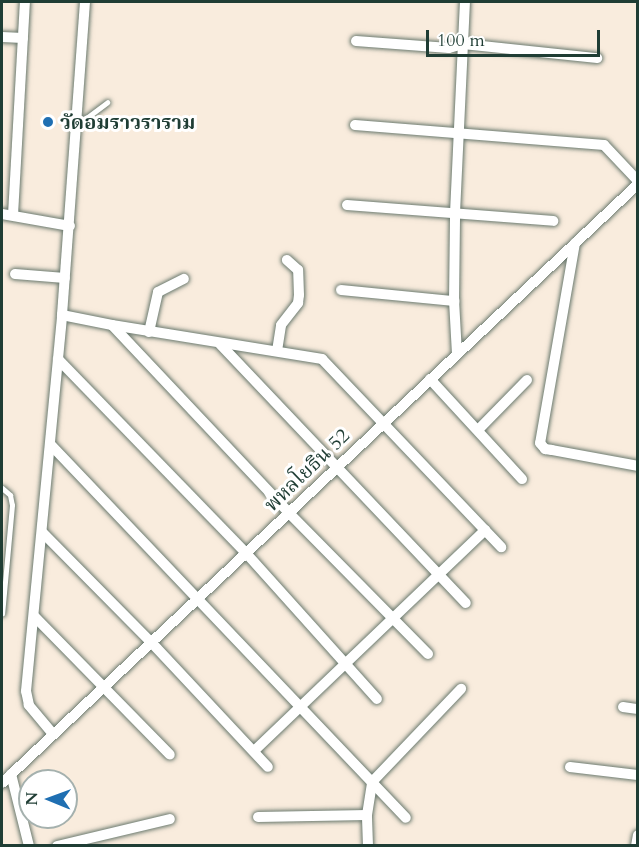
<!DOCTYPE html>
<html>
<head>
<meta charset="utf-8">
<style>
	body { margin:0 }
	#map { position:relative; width:639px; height:847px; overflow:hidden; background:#f9ecdd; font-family:Cardo,"Noto Serif Thai",serif }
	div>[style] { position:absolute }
	.roads { filter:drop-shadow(0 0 2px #6b7a6f) drop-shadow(0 0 2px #6b7a6f) }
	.lane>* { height:5px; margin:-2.5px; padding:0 2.5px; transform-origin:2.5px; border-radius:2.5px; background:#fff }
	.street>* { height:10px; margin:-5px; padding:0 5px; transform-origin:5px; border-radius:5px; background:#fff }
	.dots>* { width:16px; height:16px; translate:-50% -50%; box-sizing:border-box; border:3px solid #fff; border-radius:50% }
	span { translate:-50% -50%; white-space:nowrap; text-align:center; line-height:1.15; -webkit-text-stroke:6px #fff; paint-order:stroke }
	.poi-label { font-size:20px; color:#1f3d34; font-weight:700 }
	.left { translate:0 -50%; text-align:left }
	.street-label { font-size:20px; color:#1f3d34 }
	.frame { position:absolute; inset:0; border:3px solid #1f3d34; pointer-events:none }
	.north { position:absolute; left:18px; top:769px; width:60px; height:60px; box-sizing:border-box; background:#fff; border:2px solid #a5b1ae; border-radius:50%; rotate:271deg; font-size:16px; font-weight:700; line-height:24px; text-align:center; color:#1f3d34 }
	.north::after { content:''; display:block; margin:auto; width:21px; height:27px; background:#1f6fb2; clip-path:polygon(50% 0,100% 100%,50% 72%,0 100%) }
	.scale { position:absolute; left:426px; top:30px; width:174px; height:27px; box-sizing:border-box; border:3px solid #1f3d34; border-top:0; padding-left:8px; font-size:18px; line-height:21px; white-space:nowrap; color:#1f3d34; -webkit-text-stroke:4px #fff; paint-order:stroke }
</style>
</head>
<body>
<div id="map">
	<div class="roads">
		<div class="lane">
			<i style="left:77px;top:125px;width:38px;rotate:-37deg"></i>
			<i style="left:2px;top:488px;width:11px;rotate:41deg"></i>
			<i style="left:10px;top:495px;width:10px;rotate:79deg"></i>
			<i style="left:12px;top:505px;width:109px;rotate:95.2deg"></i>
		</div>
		<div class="street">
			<i style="left:2px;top:37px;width:21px;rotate:3deg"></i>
			<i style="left:356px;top:41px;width:93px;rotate:4.3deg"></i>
			<i style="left:449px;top:48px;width:15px;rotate:-16deg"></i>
			<i style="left:463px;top:44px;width:135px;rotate:6deg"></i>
			<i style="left:355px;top:125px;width:250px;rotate:4.6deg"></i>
			<i style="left:604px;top:145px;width:50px;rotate:46.6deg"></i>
			<i style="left:347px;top:205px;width:207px;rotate:4.4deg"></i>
			<i style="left:2px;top:214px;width:69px;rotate:10deg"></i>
			<i style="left:13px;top:215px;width:213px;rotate:-86.8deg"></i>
			<i style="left:575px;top:243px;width:203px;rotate:99.9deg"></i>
			<i style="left:540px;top:443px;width:8px;rotate:50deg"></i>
			<i style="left:545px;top:449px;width:7px;rotate:8deg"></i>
			<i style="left:552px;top:450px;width:87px;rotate:10.5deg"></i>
			<i style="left:15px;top:274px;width:50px;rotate:4.6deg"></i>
			<i style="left:341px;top:290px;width:114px;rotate:5.6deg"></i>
			<i style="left:62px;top:315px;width:51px;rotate:11.3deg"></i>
			<i style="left:112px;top:325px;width:213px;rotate:9.2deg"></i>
			<i style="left:322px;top:359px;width:260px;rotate:46.4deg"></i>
			<i style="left:112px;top:325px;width:258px;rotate:46.7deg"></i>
			<i style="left:289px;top:513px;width:198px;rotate:45.4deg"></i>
			<i style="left:149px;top:332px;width:41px;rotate:-77.3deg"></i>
			<i style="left:158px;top:292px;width:29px;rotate:-27deg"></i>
			<i style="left:220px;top:344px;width:357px;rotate:46.5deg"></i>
			<i style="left:277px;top:351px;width:26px;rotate:-81deg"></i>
			<i style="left:281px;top:325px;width:28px;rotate:-52deg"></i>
			<i style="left:298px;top:303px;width:8px;rotate:-83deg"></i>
			<i style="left:299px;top:295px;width:25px;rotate:-92deg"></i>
			<i style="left:298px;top:270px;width:15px;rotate:-138deg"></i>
			<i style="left:457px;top:354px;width:53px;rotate:-93.2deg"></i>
			<i style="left:454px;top:301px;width:88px;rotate:-89.3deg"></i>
			<i style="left:455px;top:213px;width:211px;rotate:-87.3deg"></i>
			<i style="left:58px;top:359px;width:270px;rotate:45.9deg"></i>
			<i style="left:246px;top:553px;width:196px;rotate:48.1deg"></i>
			<i style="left:430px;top:379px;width:136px;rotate:47.4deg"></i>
			<i style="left:478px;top:430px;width:70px;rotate:-45.6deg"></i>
			<i style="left:50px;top:444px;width:516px;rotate:46.41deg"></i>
			<i style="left:42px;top:532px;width:155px;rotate:45.3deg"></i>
			<i style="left:151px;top:642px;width:171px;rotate:46.9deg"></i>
			<i style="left:34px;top:616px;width:194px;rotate:45.6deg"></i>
			<i style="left:623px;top:707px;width:15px;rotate:8deg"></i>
			<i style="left:53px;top:734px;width:38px;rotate:-130deg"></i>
			<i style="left:29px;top:705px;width:14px;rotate:-102deg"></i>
			<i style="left:26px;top:691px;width:378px;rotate:-84.5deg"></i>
			<i style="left:62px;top:315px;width:314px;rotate:-85.8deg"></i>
			<i style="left:254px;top:751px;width:320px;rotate:-43.7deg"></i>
			<i style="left:570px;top:767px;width:68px;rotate:6.7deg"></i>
			<i style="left:11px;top:774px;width:74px;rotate:76deg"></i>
			<i style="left:2px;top:783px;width:874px;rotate:-43.28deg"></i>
			<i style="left:258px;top:817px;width:109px;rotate:-1.1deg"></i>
			<i style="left:57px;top:846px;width:116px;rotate:-13.4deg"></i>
			<i style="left:368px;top:846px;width:31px;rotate:-92deg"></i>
			<i style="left:367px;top:815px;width:33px;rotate:-81deg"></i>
			<i style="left:372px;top:782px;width:129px;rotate:-46.3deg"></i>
			<i style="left:636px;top:846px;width:11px;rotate:-80deg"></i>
		</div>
	</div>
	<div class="dots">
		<i style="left:48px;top:122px;background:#1f6fb2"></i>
	</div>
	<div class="poi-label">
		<span class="left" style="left:60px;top:122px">วัดอมราวราราม</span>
	</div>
	<div class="street-label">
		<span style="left:307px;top:470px;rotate:-44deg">พหลโยธิน 52</span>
	</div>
	<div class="frame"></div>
	<div class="north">N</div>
	<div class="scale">100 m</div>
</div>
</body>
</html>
